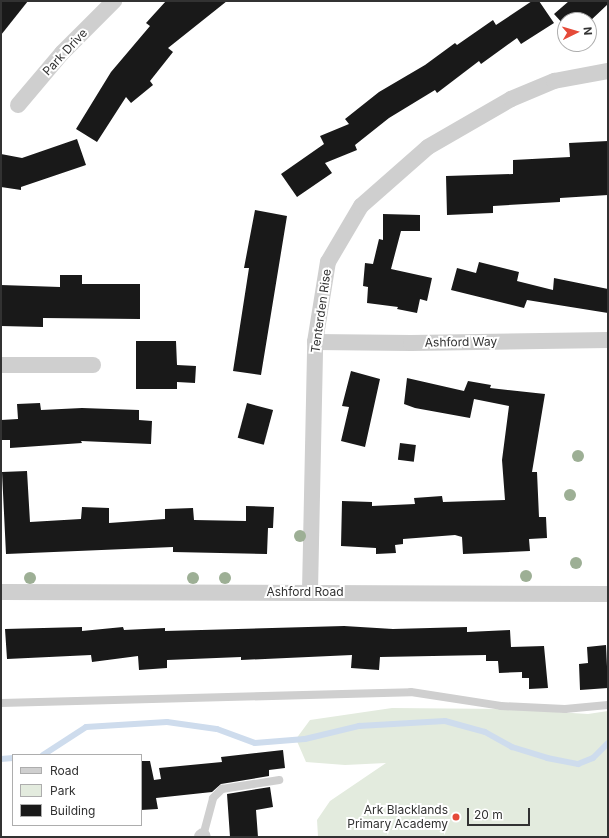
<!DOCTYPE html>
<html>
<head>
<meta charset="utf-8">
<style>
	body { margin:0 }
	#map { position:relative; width:609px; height:838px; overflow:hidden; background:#fff; font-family:Inter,sans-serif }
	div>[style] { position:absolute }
	.green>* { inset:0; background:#e3ebde }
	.stream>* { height:6px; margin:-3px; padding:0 3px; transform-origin:3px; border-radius:3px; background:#cedced }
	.building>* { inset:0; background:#191919; transform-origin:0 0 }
	.lane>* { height:8px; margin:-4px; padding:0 4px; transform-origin:4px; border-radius:4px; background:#cfcfcf }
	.street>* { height:16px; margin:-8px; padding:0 8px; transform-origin:8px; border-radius:8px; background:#cfcfcf }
	.trees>* { width:12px; height:12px; margin:-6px; border-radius:50%; background:#9daf95 }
	.dots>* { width:11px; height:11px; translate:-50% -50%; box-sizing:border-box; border:2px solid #fff; border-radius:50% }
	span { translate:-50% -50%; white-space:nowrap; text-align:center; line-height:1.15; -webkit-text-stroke:4px #fff; paint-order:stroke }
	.street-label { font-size:12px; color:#323232 }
	.poi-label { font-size:12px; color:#323232 }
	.right { translate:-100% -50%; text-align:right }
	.frame { position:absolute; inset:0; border:2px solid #323232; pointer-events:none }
	.legend { position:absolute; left:12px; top:754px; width:130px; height:72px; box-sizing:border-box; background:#fff; border:1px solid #adadad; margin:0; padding:5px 7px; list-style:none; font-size:12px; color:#323232 }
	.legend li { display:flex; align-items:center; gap:8px; height:20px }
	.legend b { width:20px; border:1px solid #adadad }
	.north { position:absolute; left:557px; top:12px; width:40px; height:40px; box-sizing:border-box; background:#fff; border:1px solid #adadad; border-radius:50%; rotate:85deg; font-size:11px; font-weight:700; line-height:16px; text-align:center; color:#323232 }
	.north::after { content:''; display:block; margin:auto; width:14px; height:18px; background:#e54a39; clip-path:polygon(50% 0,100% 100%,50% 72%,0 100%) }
	.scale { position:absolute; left:467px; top:808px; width:63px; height:18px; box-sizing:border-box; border:2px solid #323232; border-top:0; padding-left:5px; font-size:12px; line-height:14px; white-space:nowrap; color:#323232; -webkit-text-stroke:3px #fff; paint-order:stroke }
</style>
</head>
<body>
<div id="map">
	<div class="green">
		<i style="clip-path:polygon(392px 708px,506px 709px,588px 714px,608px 711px,608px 837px,318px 837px,317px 820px,330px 801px,386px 763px,345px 765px,306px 762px,296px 739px,310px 720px)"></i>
	</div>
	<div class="stream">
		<i style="left:43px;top:755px;width:51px;rotate:-33.1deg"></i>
		<i style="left:86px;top:727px;width:81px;rotate:-3.5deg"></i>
		<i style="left:167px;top:722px;width:50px;rotate:8deg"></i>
		<i style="left:217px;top:729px;width:40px;rotate:20.2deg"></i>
		<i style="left:255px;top:743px;width:50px;rotate:-4.6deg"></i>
		<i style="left:305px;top:739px;width:56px;rotate:-13.5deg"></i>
		<i style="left:359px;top:726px;width:86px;rotate:-3.3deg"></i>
		<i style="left:445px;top:721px;width:41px;rotate:15.4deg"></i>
		<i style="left:485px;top:732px;width:31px;rotate:29deg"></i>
		<i style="left:512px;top:747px;width:37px;rotate:17deg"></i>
		<i style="left:547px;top:758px;width:32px;rotate:11deg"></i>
		<i style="left:578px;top:764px;width:16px;rotate:-22deg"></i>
		<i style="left:593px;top:758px;width:21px;rotate:-45deg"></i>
		<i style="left:1px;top:759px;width:12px;rotate:-5deg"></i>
	</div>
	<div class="building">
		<i style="clip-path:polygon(1px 1px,28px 1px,1px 35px)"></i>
		<i style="clip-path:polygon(166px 1px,227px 1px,168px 48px,173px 52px,150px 81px,153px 85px,131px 103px,126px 97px,97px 142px,76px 129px,111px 72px,150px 26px,146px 23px)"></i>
		<i style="clip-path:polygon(532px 1px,539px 1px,554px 23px,521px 44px,517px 38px,481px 64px,479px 61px,437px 93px,435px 90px,389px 118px,355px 145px,357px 150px,325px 163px,332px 173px,297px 197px,281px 174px,324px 144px,320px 136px,349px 124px,345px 119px,379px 92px,425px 65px,455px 43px,457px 45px,493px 20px,496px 25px)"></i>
		<i style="clip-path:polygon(569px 1px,608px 1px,608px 4px,589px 22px,565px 20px,565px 26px,554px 14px)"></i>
		<i style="clip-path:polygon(77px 139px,86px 165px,21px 187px,21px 190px,1px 187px,1px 154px,22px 158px)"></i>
		<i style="clip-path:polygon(608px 141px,608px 195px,560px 198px,560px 202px,493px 206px,493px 213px,447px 215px,446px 176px,513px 174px,513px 160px,570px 157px,569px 143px)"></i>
		<i style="clip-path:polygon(255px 210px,287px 216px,261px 375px,233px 371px,249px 268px,244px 268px)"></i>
		<i style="clip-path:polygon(383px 214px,420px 215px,420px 231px,401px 231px,391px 269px,432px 278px,427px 301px,420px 299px,417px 313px,397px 309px,398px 307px,367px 303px,368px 287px,363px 286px,365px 263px,373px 264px,379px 239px,383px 240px)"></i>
		<i style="clip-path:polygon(479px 262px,519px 272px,517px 281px,553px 290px,554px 278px,608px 289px,608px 313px,527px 300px,524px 308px,451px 290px,457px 268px,476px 273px)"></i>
		<i style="clip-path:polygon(60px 275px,82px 275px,82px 284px,140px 284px,140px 319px,43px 318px,43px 327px,1px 326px,1px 285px,60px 287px)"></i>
		<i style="clip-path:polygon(136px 341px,176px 341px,177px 365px,196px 366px,195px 383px,177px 382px,177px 389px,136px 389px)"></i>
		<i style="clip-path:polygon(351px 371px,380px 379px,365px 447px,341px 441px,349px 407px,342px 406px)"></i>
		<i style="clip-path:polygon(407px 378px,464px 391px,468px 381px,491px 385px,490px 388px,545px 394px,532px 472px,537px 472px,539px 517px,546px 517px,547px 538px,529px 539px,530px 551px,463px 554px,462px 537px,455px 535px,403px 539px,403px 544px,395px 545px,396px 553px,376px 554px,376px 548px,341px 546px,342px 501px,372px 502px,372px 506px,415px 504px,414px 498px,442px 496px,443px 502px,505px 500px,502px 460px,509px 406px,474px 399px,470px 418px,415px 408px,404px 404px)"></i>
		<i style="clip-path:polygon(40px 403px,41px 410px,82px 408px,139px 410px,139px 420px,152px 421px,151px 444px,81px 441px,82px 443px,10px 448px,10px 440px,1px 440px,1px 420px,18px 419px,17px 404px)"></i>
		<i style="left:247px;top:403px;width:27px;height:36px;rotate:15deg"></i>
		<i style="left:400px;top:443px;width:16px;height:17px;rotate:7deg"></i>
		<i style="clip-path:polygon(27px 471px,30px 522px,81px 519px,82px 507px,109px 508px,109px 523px,165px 519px,165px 509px,193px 508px,194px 520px,246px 521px,246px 506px,274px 507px,273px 528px,268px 528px,267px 554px,173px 552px,173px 547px,6px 554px,2px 472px)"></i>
		<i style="clip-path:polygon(344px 626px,393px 629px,467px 627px,467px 632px,510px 630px,511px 647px,544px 646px,548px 688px,529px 689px,529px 678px,522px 678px,522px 672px,499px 673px,498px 661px,486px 661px,486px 655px,380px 657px,379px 670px,351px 668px,352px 655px,241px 660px,241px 657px,167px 660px,167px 668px,139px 670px,138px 656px,92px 662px,91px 655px,7px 659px,5px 629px,82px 627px,82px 631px,123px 627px,124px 630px,165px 628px,165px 631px)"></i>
		<i style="clip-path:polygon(606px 645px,608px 688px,580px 690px,579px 664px,588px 663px,587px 647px)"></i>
		<i style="clip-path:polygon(283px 750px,285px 768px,269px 770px,269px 776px,221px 784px,212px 792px,156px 798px,158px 809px,141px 810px,141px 761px,150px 761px,154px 780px,161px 779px,159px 768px,222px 762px,221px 757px)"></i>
		<i style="clip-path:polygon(270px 787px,273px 807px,256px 810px,258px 837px,230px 837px,227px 794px)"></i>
	</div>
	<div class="lane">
		<i style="left:1px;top:703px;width:410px;rotate:-1.5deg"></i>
		<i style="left:411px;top:692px;width:91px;rotate:8.8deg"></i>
		<i style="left:501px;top:706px;width:64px;rotate:2.7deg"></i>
		<i style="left:565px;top:709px;width:43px;rotate:-5.3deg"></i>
		<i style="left:203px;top:836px;width:39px;rotate:-75deg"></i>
		<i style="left:213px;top:798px;width:13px;rotate:-45deg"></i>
		<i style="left:222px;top:789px;width:58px;rotate:-9deg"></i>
	</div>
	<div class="street">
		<i style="left:18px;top:105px;width:68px;rotate:-49.8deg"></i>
		<i style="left:62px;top:53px;width:74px;rotate:-45deg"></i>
		<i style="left:315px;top:342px;width:96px;rotate:0.6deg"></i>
		<i style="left:411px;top:343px;width:197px;rotate:-0.9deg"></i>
		<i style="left:1px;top:365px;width:92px"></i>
		<i style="left:310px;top:591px;width:249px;rotate:-88.8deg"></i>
		<i style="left:315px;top:342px;width:81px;rotate:-80.8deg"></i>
		<i style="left:328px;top:262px;width:65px;rotate:-59.5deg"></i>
		<i style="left:361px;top:206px;width:89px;rotate:-41.4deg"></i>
		<i style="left:428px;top:147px;width:96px;rotate:-30deg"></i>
		<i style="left:511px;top:99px;width:47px;rotate:-22.7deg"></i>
		<i style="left:554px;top:81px;width:55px;rotate:-10.5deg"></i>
		<i style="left:1px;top:592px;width:607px;rotate:0.19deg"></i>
		<i style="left:202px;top:837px;width:1px;rotate:-45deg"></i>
	</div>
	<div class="trees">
		<i style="left:578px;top:456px"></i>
		<i style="left:570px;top:495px"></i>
		<i style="left:300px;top:536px"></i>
		<i style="left:576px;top:563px"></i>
		<i style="left:526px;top:576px"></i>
		<i style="left:30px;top:578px"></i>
		<i style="left:193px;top:578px"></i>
		<i style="left:225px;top:578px"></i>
	</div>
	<div class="dots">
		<i style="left:456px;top:817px;background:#e54a39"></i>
	</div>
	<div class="street-label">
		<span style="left:65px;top:52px;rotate:-47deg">Park Drive</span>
		<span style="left:321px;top:311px;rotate:-82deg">Tenterden Rise</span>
		<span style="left:461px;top:342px;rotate:-1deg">Ashford Way</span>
		<span style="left:305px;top:592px">Ashford Road</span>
	</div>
	<div class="poi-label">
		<span class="right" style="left:448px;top:817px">Ark Blacklands<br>Primary Academy</span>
	</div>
	<div class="frame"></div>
	<ul class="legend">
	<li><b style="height:5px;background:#cfcfcf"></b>Road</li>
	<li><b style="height:11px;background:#e3ebde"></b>Park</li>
	<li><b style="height:11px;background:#191919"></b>Building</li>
	</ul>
	<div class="north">N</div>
	<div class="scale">20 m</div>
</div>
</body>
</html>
